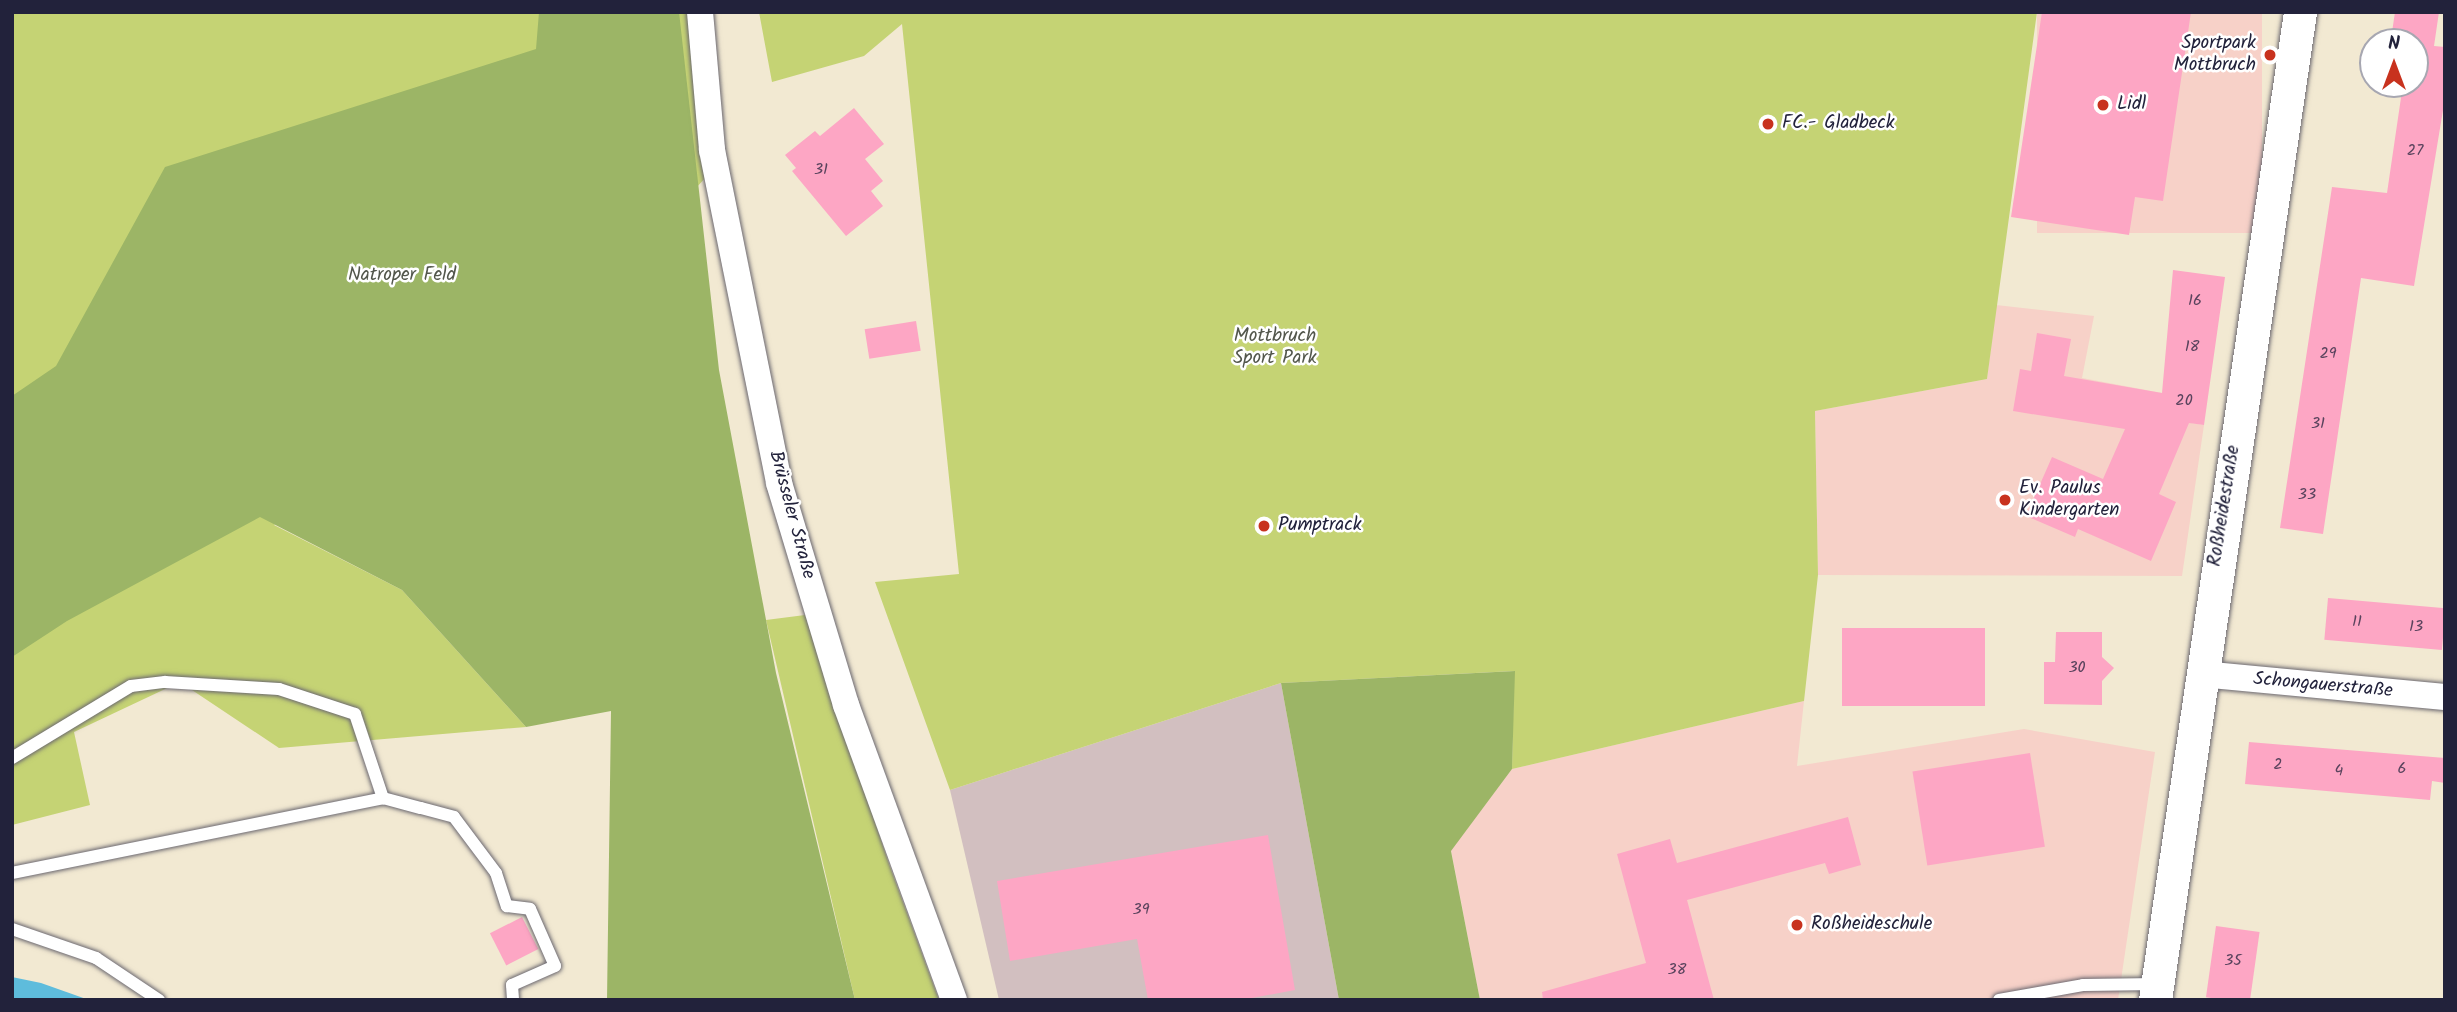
<!DOCTYPE html>
<html>
<head>
<meta charset="utf-8">
<style>
	body { margin:0 }
	#map { position:relative; width:2457px; height:1012px; overflow:hidden; background:#f2e9d2; font-family:Kalam,sans-serif }
	div>[style] { position:absolute }
	.built>* { inset:0; background:#f7d1c8; transform-origin:0 0 }
	.industrial>* { inset:0; background:#d2bfc0 }
	.green>* { inset:0; background:#c5d374 }
	.forest>* { inset:0; background:#9cb566 }
	.water>* { inset:0; background:#5ebcdc }
	.building>* { inset:0; background:#fda6c4; transform-origin:0 0 }
	.roads { filter:drop-shadow(0 0 2px #6b6870) drop-shadow(0 0 2px #6b6870) }
	.service>* { height:12px; margin:-6px; padding:0 6px; transform-origin:6px; border-radius:6px; background:#fff }
	.minor>* { height:26px; margin:-13px; padding:0 13px; transform-origin:13px; border-radius:13px; background:#fff }
	.tertiary>* { height:33px; margin:-16.5px; padding:0 16.5px; transform-origin:16.5px; border-radius:16.5px; background:#fff }
	.dots>* { width:19px; height:19px; translate:-50% -50%; box-sizing:border-box; border:4px solid #fff; border-radius:50% }
	span { translate:-50% -50%; white-space:nowrap; text-align:center; line-height:1.15; -webkit-text-stroke:5px #fff; paint-order:stroke }
	.number-label { font-size:16px; color:#59435d }
	.number-label span { -webkit-text-stroke-width:0 }
	.poi-label { font-size:19px; color:#22223b }
	.right { translate:-100% -50%; text-align:right }
	.left { translate:0 -50%; text-align:left }
	.park-label { font-size:19px; color:#53574c }
	.street-label { font-size:19px; color:#22223b }
	.frame { position:absolute; inset:0; border:14px solid #22223b; pointer-events:none }
	.north { position:absolute; left:2359px; top:28px; width:70px; height:70px; box-sizing:border-box; background:#fff; border:2px solid #a7a7b1; border-radius:50%; rotate:0deg; font-size:19px; font-weight:700; line-height:28px; text-align:center; color:#22223b }
	.north::after { content:''; display:block; margin:auto; width:24px; height:32px; background:#c8321e; clip-path:polygon(50% 0,100% 100%,50% 72%,0 100%) }
</style>
</head>
<body>
<div id="map">
	<div class="built">
		<i style="left:2037px;top:12px;width:225px;height:221px"></i>
		<i style="clip-path:polygon(1996px 305px,2094px 316px,2082px 378px,2162px 393px,2159px 418px,2204px 425px,2182px 576px,1818px 575px,1815px 411px,1987px 379px)"></i>
		<i style="clip-path:polygon(1804px 701px,1797px 766px,2024px 729px,2155px 752px,2118px 1000px,1480px 1000px,1451px 850px,1512px 769px)"></i>
	</div>
	<div class="industrial">
		<i style="clip-path:polygon(1281px 683px,1339px 1000px,999px 1000px,950px 790px)"></i>
	</div>
	<div class="green">
		<i style="clip-path:polygon(12px 12px,696px 12px,718px 164px,685px 200px,274px 525px,402px 590px,526px 727px,279px 748px,180px 682px,74px 732px,90px 805px,12px 825px)"></i>
		<i style="clip-path:polygon(759px 12px,2037px 12px,1987px 379px,1815px 411px,1818px 575px,1804px 701px,1512px 769px,1514px 671px,1281px 683px,950px 790px,875px 582px,959px 574px,902px 24px,864px 56px,772px 82px)"></i>
		<i style="clip-path:polygon(805px 615px,889px 864px,939px 1000px,855px 1000px,766px 620px)"></i>
	</div>
	<div class="forest">
		<i style="clip-path:polygon(539px 12px,679px 12px,719px 370px,776px 673px,855px 1000px,607px 1000px,611px 711px,526px 727px,402px 590px,260px 517px,67px 621px,12px 657px,12px 396px,56px 366px,165px 167px,536px 49px)"></i>
		<i style="clip-path:polygon(1515px 671px,1512px 769px,1451px 851px,1480px 1000px,1339px 1000px,1281px 683px)"></i>
	</div>
	<div class="water">
		<i style="clip-path:polygon(12px 977px,41px 983px,89px 1000px,12px 1000px)"></i>
	</div>
	<div class="building">
		<i style="clip-path:polygon(2042px 12px,2191px 12px,2163px 201px,2135px 197px,2129px 235px,2011px 217px)"></i>
		<i style="clip-path:polygon(2395px 12px,2439px 12px,2434px 46px,2445px 47px,2445px 98px,2414px 286px,2361px 278px,2323px 534px,2280px 528px,2332px 187px,2387px 193px,2403px 84px,2415px 84px,2415px 42px,2391px 39px)"></i>
		<i style="clip-path:polygon(854px 108px,884px 144px,865px 159px,883px 181px,871px 191px,883px 206px,846px 236px,792px 171px,796px 168px,785px 155px,815px 131px,820px 136px)"></i>
		<i style="clip-path:polygon(2173px 270px,2225px 277px,2204px 425px,2189px 423px,2159px 494px,2176px 502px,2151px 561px,2078px 529px,2075px 537px,2026px 516px,2052px 457px,2103px 479px,2125px 429px,2013px 411px,2020px 369px,2031px 371px,2037px 333px,2071px 339px,2064px 376px,2162px 393px)"></i>
		<i style="left:916px;top:321px;width:30px;height:52px;rotate:81deg"></i>
		<i style="left:2328px;top:598px;width:118px;height:42px;rotate:5deg"></i>
		<i style="left:1842px;top:628px;width:143px;height:78px"></i>
		<i style="clip-path:polygon(2056px 632px,2102px 632px,2102px 657px,2114px 668px,2102px 681px,2102px 705px,2044px 704px,2044px 662px,2055px 662px)"></i>
		<i style="clip-path:polygon(2249px 742px,2445px 758px,2445px 783px,2432px 781px,2430px 800px,2245px 784px)"></i>
		<i style="left:2030px;top:753px;width:95px;height:119px;rotate:81deg"></i>
		<i style="clip-path:polygon(1848px 817px,1861px 865px,1829px 874px,1825px 863px,1687px 900px,1714px 1000px,1543px 1000px,1542px 992px,1646px 963px,1617px 854px,1670px 839px,1677px 863px)"></i>
		<i style="clip-path:polygon(1268px 835px,1295px 990px,1241px 1000px,1148px 1000px,1137px 939px,1010px 961px,997px 881px)"></i>
		<i style="left:522px;top:917px;width:36px;height:36px;rotate:63deg"></i>
		<i style="left:2216px;top:926px;width:44px;height:72px;rotate:8deg"></i>
	</div>
	<div class="roads">
		<div class="service">
			<i style="left:12px;top:758px;width:139px;rotate:-31.2deg"></i>
			<i style="left:131px;top:686px;width:34px;rotate:-7deg"></i>
			<i style="left:165px;top:682px;width:114px;rotate:3.5deg"></i>
			<i style="left:279px;top:689px;width:80px;rotate:18.2deg"></i>
			<i style="left:355px;top:714px;width:89px;rotate:71.6deg"></i>
			<i style="left:12px;top:873px;width:379px;rotate:-11.4deg"></i>
			<i style="left:383px;top:798px;width:39px;rotate:15deg"></i>
			<i style="left:421px;top:808px;width:34px;rotate:15deg"></i>
			<i style="left:454px;top:817px;width:70px;rotate:53.1deg"></i>
			<i style="left:496px;top:873px;width:35px;rotate:72deg"></i>
			<i style="left:507px;top:906px;width:23px;rotate:7deg"></i>
			<i style="left:530px;top:909px;width:62px;rotate:66.3deg"></i>
			<i style="left:555px;top:966px;width:47px;rotate:156.2deg"></i>
			<i style="left:512px;top:985px;width:15px;rotate:86deg"></i>
			<i style="left:12px;top:929px;width:89px;rotate:19deg"></i>
			<i style="left:96px;top:958px;width:76px;rotate:33.7deg"></i>
			<i style="left:1999px;top:1000px;width:85px;rotate:-10.1deg"></i>
			<i style="left:2083px;top:985px;width:74px;rotate:-0.8deg"></i>
		</div>
		<div class="minor">
			<i style="left:700px;top:12px;width:139px;rotate:85deg"></i>
			<i style="left:712px;top:150px;width:340px;rotate:78.6deg"></i>
			<i style="left:779px;top:483px;width:232px;rotate:73.2deg"></i>
			<i style="left:846px;top:705px;width:314px;rotate:69.9deg"></i>
			<i style="left:2201px;top:674px;width:245px;rotate:5.4deg"></i>
		</div>
		<div class="tertiary">
			<i style="left:2155px;top:1000px;width:999px;rotate:-81.65deg"></i>
		</div>
	</div>
	<div class="dots">
		<i style="left:2270px;top:55px;background:#c8321e"></i>
		<i style="left:2103px;top:105px;background:#c8321e"></i>
		<i style="left:1768px;top:124px;background:#c8321e"></i>
		<i style="left:2005px;top:500px;background:#c8321e"></i>
		<i style="left:1264px;top:526px;background:#c8321e"></i>
		<i style="left:1797px;top:925px;background:#c8321e"></i>
	</div>
	<div class="number-label">
		<span style="left:2415px;top:151px">27</span>
		<span style="left:821px;top:170px">31</span>
		<span style="left:2195px;top:301px">16</span>
		<span style="left:2192px;top:347px">18</span>
		<span style="left:2328px;top:354px">29</span>
		<span style="left:2184px;top:401px">20</span>
		<span style="left:2318px;top:424px">31</span>
		<span style="left:2307px;top:495px">33</span>
		<span style="left:2357px;top:622px">11</span>
		<span style="left:2416px;top:627px">13</span>
		<span style="left:2077px;top:668px">30</span>
		<span style="left:2278px;top:765px">2</span>
		<span style="left:2402px;top:769px">6</span>
		<span style="left:2339px;top:771px">4</span>
		<span style="left:1141px;top:910px">39</span>
		<span style="left:2233px;top:961px">35</span>
		<span style="left:1677px;top:970px">38</span>
	</div>
	<div class="poi-label">
		<span class="right" style="left:2256px;top:55px">Sportpark<br>Mottbruch</span>
		<span class="left" style="left:2117px;top:105px">Lidl</span>
		<span class="left" style="left:1782px;top:124px">FC.- Gladbeck</span>
		<span class="left" style="left:2019px;top:500px">Ev. Paulus<br>Kindergarten</span>
		<span class="left" style="left:1278px;top:526px">Pumptrack</span>
		<span class="left" style="left:1811px;top:925px">Roßheideschule</span>
	</div>
	<div class="park-label">
		<span style="left:402px;top:276px">Natroper Feld</span>
		<span style="left:1275px;top:348px">Mottbruch<br>Sport Park</span>
	</div>
	<div class="street-label">
		<span style="left:2225px;top:506px;rotate:-81deg">Roßheidestraße</span>
		<span style="left:791px;top:515px;rotate:75deg">Brüsseler Straße</span>
		<span style="left:2323px;top:686px;rotate:5deg">Schongauerstraße</span>
	</div>
	<div class="frame"></div>
	<div class="north">N</div>
</div>
</body>
</html>
